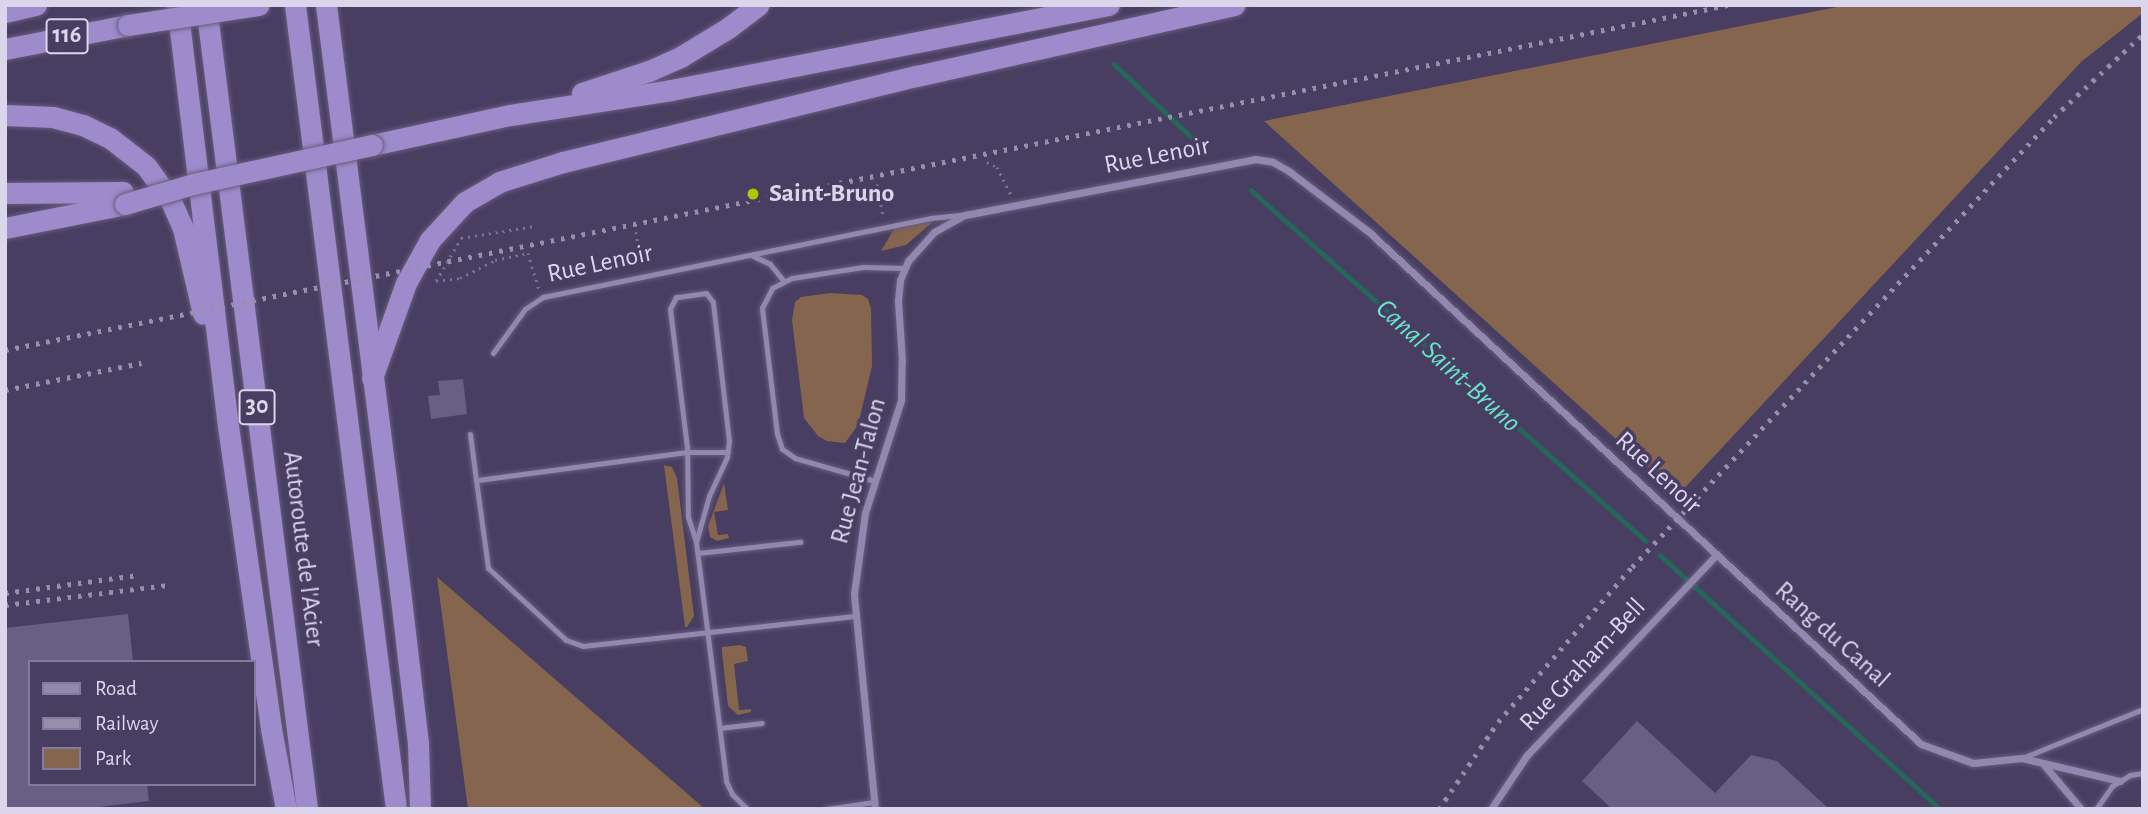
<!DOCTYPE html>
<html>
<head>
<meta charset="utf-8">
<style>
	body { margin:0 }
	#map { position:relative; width:2148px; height:814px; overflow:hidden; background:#483e62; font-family:"Alegreya Sans",sans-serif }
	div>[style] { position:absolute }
	.green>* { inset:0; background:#85654e }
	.stream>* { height:4.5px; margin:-2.25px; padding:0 2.25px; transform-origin:2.25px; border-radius:2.25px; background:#256759 }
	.building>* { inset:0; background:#695f85 }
	.path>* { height:2.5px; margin-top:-1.25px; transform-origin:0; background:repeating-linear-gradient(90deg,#7b7292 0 2px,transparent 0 7px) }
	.roads { filter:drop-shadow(0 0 2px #665d7b) drop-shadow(0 0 2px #665d7b) }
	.service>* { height:5px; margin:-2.5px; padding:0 2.5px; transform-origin:2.5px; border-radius:2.5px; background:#9287af }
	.minor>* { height:7px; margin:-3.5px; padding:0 3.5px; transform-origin:3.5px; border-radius:3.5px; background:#9287af }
	.motorway>* { height:21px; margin:-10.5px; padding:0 10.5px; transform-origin:10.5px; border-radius:10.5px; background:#9d8bcb }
	.rail>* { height:4.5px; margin-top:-2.25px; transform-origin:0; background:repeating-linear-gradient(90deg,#9790ad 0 3.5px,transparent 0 10.5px) }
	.bridges { filter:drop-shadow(0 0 2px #665d7b) drop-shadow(0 0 2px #665d7b) }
	.motorway-bridge>* { height:21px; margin:-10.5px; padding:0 10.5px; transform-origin:10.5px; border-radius:10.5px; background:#9d8bcb }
	.dots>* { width:19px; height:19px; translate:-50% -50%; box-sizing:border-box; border:4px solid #483e62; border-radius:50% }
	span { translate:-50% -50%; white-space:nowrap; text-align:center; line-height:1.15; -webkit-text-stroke:7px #483e62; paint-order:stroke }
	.shield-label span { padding:2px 5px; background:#483e62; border:2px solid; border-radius:5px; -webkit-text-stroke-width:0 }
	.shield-label { font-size:24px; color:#dcd6ed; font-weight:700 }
	.street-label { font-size:26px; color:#dcd6ed }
	.poi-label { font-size:26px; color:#dcd6ed; font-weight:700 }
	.left { translate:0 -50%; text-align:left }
	.water-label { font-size:28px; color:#68e4c9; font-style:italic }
	.frame { position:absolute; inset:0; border:7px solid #dcd6ed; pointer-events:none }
	.legend { position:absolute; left:28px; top:660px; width:228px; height:126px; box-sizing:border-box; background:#483e62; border:2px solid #837b9a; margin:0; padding:9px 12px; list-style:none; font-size:21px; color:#dcd6ed }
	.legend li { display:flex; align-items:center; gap:14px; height:35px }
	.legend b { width:35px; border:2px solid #837b9a }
</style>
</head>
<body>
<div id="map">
	<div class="green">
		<i style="clip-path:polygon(1847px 5px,2143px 5px,2143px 13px,2081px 62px,1678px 495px,1264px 121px)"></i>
		<i style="clip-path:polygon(934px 221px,906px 245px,881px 251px,894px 229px)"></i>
		<i style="clip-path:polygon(830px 293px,862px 295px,868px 299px,871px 309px,872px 366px,858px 425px,845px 443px,827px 441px,818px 436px,804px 418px,792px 320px,795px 302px,801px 297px)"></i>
		<i style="clip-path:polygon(664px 465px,672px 467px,677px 478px,694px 616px,687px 627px,685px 627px)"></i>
		<i style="clip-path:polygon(724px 483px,728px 510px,714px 512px,718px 535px,728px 534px,729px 538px,717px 541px,710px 537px,708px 526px)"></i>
		<i style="clip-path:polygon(437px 577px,705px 809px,468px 809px)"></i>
		<i style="clip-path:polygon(740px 645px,746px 647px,748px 661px,734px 664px,739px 710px,751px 709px,751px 712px,738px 715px,728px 706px,722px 652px,722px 647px)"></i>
	</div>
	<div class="stream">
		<i style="left:1114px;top:64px;width:118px;rotate:43.3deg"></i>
		<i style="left:1251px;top:190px;width:528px;rotate:41.62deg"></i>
		<i style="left:1660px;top:555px;width:378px;rotate:42.2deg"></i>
	</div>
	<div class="building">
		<i style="clip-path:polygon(463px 379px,467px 414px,431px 419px,428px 396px,440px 395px,438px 381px)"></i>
		<i style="clip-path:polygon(128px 614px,133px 662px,30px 662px,30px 784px,147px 784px,149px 801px,81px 809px,5px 809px,5px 628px)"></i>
		<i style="clip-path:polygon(1637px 721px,1715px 793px,1751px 755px,1777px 761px,1829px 809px,1612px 809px,1582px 781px)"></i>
	</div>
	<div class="path">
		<i style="left:987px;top:162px;width:11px;rotate:27deg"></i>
		<i style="left:997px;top:167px;width:33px;rotate:63deg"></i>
		<i style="left:877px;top:184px;width:33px;rotate:79deg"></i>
		<i style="left:636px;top:232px;width:35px;rotate:80deg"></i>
		<i style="left:436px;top:281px;width:24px;rotate:-7deg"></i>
		<i style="left:460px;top:278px;width:39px;rotate:-27deg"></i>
		<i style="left:495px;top:260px;width:34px;rotate:-12deg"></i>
		<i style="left:528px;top:253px;width:37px;rotate:73deg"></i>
		<i style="left:436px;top:281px;width:50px;rotate:-59.8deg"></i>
		<i style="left:461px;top:238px;width:75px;rotate:-9.2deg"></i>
	</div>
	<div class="roads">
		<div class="service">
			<i style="left:751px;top:255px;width:21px;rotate:25deg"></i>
			<i style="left:770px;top:264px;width:21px;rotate:51deg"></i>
			<i style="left:493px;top:353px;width:54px;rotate:-54deg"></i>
			<i style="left:525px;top:309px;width:22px;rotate:-34deg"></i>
			<i style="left:543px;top:297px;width:396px;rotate:-11.5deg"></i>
			<i style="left:931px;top:218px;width:31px;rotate:-6deg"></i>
			<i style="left:470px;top:434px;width:46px;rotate:82.6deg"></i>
			<i style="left:728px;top:452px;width:41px;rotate:180deg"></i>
			<i style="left:687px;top:452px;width:213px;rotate:172.4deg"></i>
			<i style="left:476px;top:480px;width:89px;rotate:82.2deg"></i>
			<i style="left:488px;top:568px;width:106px;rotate:42.7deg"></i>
			<i style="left:566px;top:640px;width:18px;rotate:19deg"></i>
			<i style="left:583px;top:646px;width:273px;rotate:-6.3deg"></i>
			<i style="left:875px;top:481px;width:83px;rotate:-164deg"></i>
			<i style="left:795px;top:458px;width:16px;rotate:-145deg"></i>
			<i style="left:782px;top:449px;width:16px;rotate:-108deg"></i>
			<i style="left:777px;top:434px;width:127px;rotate:-96.8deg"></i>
			<i style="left:762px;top:308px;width:22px;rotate:-63deg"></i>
			<i style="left:772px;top:288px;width:22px;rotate:-27deg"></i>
			<i style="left:792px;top:278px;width:72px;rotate:-8.8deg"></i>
			<i style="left:863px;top:267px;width:41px;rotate:1.4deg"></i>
			<i style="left:696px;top:542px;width:48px;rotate:-74.2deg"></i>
			<i style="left:709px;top:496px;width:43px;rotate:-65.2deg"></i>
			<i style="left:727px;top:457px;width:16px;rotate:-83deg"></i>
			<i style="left:729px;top:441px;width:140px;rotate:-96.6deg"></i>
			<i style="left:713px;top:302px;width:11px;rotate:-128deg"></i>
			<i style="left:706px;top:293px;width:30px;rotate:172deg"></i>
			<i style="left:676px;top:297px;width:13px;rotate:117deg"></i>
			<i style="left:670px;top:309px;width:139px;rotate:83deg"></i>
			<i style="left:687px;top:447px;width:70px;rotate:89.2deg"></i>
			<i style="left:688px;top:517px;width:26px;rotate:72deg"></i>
			<i style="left:696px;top:542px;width:241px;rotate:82.8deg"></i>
			<i style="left:726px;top:781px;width:14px;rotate:65deg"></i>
			<i style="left:732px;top:794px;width:21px;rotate:45deg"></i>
			<i style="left:698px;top:553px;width:103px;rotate:-6.2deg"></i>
			<i style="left:720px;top:728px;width:42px;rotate:-6.8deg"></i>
			<i style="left:2022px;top:758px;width:131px;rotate:-22deg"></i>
			<i style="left:826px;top:809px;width:49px;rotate:-8.3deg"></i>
			<i style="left:2096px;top:809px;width:28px;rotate:-55deg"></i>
			<i style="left:2112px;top:786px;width:21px;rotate:-31deg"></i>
			<i style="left:2130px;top:775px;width:13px;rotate:-9deg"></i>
		</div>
		<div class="minor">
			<i style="left:2044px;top:765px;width:57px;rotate:49.9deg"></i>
			<i style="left:875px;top:809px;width:216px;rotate:-95.6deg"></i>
			<i style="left:854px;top:594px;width:82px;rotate:-82.3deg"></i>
			<i style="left:865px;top:513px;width:119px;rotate:-72.3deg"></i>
			<i style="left:901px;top:400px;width:39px;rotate:-89deg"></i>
			<i style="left:902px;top:361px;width:61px;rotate:-93.8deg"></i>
			<i style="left:898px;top:300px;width:20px;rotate:-84deg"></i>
			<i style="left:900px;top:280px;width:21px;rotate:-67deg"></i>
			<i style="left:908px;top:261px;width:39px;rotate:-48deg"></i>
			<i style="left:934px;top:232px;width:35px;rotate:-29deg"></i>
			<i style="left:965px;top:215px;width:295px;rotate:-10.9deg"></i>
			<i style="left:1255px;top:159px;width:18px;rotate:9deg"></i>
			<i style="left:1273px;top:162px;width:20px;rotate:30deg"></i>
			<i style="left:1290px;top:172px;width:99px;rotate:37.2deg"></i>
			<i style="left:1369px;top:232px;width:753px;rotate:42.85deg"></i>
			<i style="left:1921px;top:744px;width:55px;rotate:20.1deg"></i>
			<i style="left:1973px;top:763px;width:49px;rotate:-5.8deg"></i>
			<i style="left:2022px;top:758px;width:101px;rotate:13.2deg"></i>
			<i style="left:1491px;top:809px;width:65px;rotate:-56.3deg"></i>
			<i style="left:1527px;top:755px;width:274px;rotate:-46.6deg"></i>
		</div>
		<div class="motorway">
			<i style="left:177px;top:5px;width:424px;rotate:83.1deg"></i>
			<i style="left:228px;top:426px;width:306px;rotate:81.9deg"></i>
			<i style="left:271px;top:729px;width:81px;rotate:79.4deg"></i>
			<i style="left:206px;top:5px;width:810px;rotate:82.84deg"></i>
			<i style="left:295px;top:5px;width:810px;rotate:82.84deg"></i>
			<i style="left:326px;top:5px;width:590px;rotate:82.79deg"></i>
			<i style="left:400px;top:590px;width:155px;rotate:83.3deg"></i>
			<i style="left:418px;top:744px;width:65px;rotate:88.2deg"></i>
			<i style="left:5px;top:12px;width:32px;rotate:-13deg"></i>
			<i style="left:5px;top:49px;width:125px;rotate:-11deg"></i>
			<i style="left:582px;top:93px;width:71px;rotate:-18.2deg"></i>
			<i style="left:649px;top:71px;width:36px;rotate:-24deg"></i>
			<i style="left:682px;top:56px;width:54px;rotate:-31.3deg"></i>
			<i style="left:728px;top:28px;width:38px;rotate:-37deg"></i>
			<i style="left:5px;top:115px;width:48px;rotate:2.4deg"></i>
			<i style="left:53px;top:117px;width:31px;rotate:15deg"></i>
			<i style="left:83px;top:125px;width:30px;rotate:26deg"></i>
			<i style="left:110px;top:138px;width:46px;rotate:37.9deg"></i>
			<i style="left:146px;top:166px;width:41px;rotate:54deg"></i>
			<i style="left:170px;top:199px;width:32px;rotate:66deg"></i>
			<i style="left:183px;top:228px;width:88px;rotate:76.9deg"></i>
			<i style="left:372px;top:145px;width:141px;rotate:-12.3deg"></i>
			<i style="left:510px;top:115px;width:163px;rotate:-8.8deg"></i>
			<i style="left:671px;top:90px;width:446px;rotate:-11deg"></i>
			<i style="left:5px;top:193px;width:118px;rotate:-0.5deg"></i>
			<i style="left:5px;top:228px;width:122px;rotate:-11.3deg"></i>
			<i style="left:372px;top:378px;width:101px;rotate:-70.3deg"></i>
			<i style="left:406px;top:283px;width:49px;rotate:-60.8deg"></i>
			<i style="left:430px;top:240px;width:52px;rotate:-47.4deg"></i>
			<i style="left:465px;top:202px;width:39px;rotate:-30deg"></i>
			<i style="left:499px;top:182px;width:67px;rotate:-17.4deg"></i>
			<i style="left:563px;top:162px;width:364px;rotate:-13.7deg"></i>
			<i style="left:917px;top:76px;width:325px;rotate:-12.6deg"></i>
		</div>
	</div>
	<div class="rail">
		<i style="left:5px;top:350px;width:1758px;rotate:-11.32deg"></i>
		<i style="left:5px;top:390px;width:139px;rotate:-11.2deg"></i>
		<i style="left:5px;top:593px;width:134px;rotate:-7.7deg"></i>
		<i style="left:5px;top:605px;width:163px;rotate:-7deg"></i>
		<i style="left:1439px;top:809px;width:105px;rotate:-55.9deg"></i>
		<i style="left:1498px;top:722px;width:205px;rotate:-49.2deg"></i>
		<i style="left:1632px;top:567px;width:617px;rotate:-46.84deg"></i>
		<i style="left:2054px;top:117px;width:122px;rotate:-43deg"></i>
	</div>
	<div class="bridges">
		<div class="motorway-bridge">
			<i style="left:128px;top:25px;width:132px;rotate:-8.7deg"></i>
			<i style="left:125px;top:204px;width:71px;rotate:-16.4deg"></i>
			<i style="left:193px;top:184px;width:183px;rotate:-12.3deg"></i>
		</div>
	</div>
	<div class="dots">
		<i style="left:753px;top:194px;background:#b1c500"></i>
	</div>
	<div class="shield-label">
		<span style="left:67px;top:36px">116</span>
		<span style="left:257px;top:407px">30</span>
	</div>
	<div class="street-label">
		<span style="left:1157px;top:156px;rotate:-11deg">Rue Lenoir</span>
		<span style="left:600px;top:264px;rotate:-12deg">Rue Lenoir</span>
		<span style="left:859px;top:471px;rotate:-75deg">Rue Jean-Talon</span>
		<span style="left:1658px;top:473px;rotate:43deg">Rue Lenoir</span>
		<span style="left:303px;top:549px;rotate:83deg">Autoroute de l'Acier</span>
		<span style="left:1832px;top:635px;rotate:42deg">Rang du Canal</span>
		<span style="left:1583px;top:665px;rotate:-47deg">Rue Graham-Bell</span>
	</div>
	<div class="poi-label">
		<span class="left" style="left:769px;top:194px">Saint-Bruno</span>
	</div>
	<div class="water-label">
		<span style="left:1448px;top:366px;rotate:42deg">Canal Saint-Bruno</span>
	</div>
	<div class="frame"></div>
	<ul class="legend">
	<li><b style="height:9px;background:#9287af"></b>Road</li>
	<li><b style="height:9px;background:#9790ad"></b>Railway</li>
	<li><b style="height:19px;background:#85654e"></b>Park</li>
	</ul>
</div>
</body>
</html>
